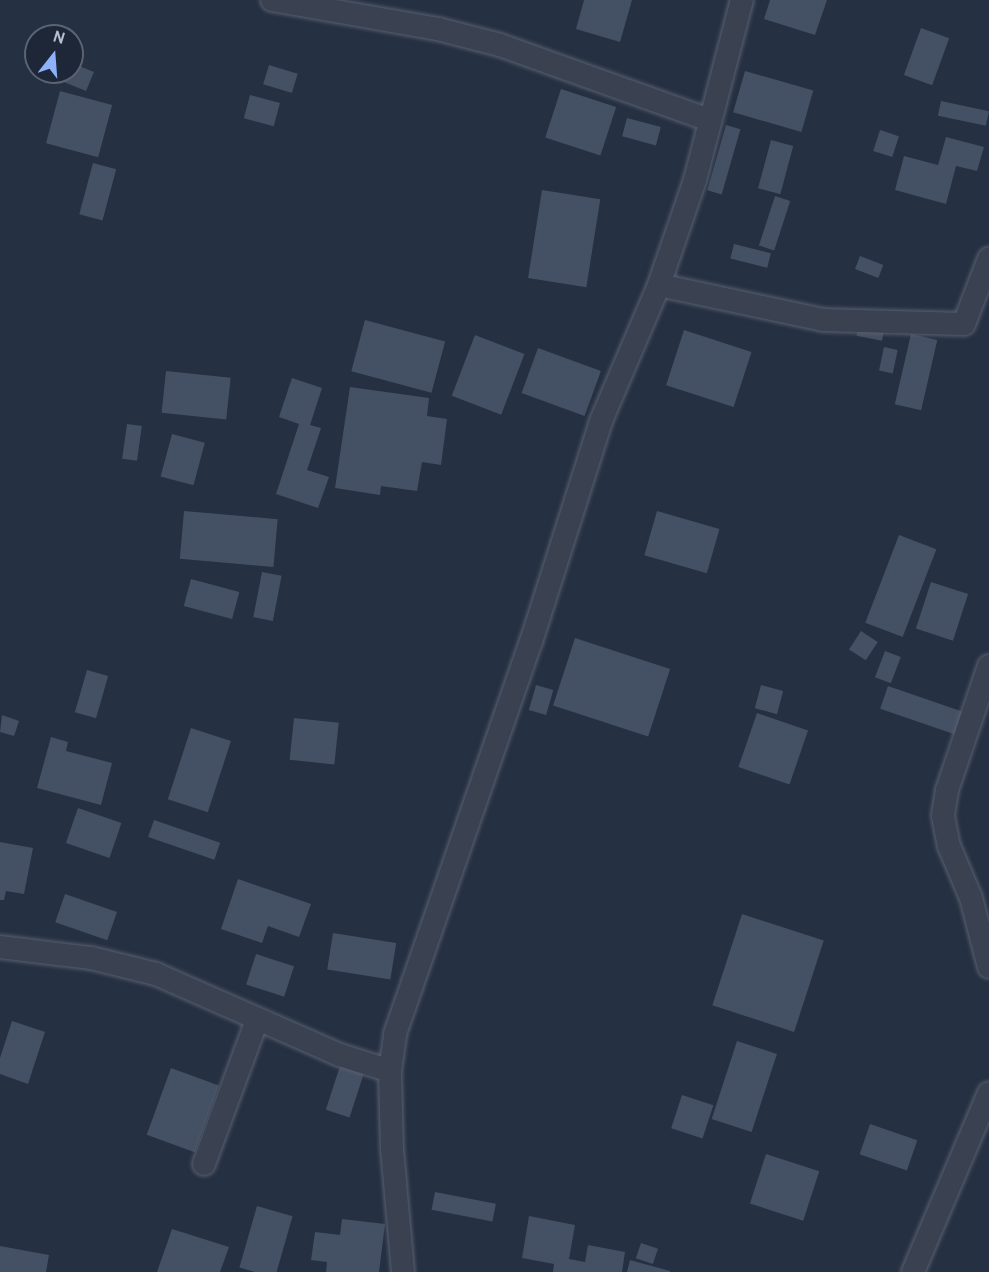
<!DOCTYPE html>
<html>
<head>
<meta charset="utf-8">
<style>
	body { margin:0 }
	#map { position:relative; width:989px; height:1272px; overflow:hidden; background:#253042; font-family:Overpass,sans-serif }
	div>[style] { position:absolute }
	.building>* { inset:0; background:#445064; transform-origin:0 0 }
	.roads { filter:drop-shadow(0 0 2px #58606f) drop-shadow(0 0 2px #58606f) }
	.street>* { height:22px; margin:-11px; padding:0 11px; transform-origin:11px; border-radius:11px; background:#3a4251 }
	span { translate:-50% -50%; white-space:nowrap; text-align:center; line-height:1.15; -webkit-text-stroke:4.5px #1e2737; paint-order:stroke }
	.north { position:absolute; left:24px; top:24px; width:60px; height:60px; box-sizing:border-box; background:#1e2737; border:2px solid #5b6373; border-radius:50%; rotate:17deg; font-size:16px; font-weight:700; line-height:24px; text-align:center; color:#b7becc }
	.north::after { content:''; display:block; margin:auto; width:21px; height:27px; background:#8db2fa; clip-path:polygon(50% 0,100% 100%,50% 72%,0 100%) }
</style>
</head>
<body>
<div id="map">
	<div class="building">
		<i style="clip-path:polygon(584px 0,632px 0,620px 42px,576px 29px)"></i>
		<i style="clip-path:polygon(770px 0,827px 0,815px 35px,764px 19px)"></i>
		<i style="left:921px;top:28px;width:30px;height:50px;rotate:20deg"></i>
		<i style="clip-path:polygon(72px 63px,94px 72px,86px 91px,54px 78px,57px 72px,72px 72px)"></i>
		<i style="left:269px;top:65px;width:30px;height:20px;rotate:17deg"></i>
		<i style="left:745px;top:71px;width:71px;height:43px;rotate:16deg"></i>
		<i style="left:561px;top:89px;width:58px;height:51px;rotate:18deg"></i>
		<i style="left:60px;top:91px;width:54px;height:54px;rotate:15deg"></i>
		<i style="left:250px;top:95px;width:31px;height:24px;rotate:15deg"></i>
		<i style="left:941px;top:101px;width:49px;height:15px;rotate:12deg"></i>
		<i style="left:627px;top:118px;width:35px;height:19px;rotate:15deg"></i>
		<i style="left:726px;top:125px;width:15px;height:68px;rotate:16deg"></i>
		<i style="left:880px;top:130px;width:20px;height:22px;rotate:18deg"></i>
		<i style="clip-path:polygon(946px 137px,984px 147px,977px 171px,956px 166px,946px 204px,895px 190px,904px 156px,938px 165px)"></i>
		<i style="left:771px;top:140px;width:23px;height:50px;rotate:15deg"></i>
		<i style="left:93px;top:163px;width:24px;height:53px;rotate:15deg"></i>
		<i style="left:542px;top:190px;width:59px;height:89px;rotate:9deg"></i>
		<i style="left:775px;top:196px;width:16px;height:52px;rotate:18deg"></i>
		<i style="left:734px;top:244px;width:38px;height:15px;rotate:14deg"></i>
		<i style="left:860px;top:256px;width:25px;height:14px;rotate:21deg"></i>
		<i style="left:365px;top:320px;width:83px;height:53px;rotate:15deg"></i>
		<i style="left:859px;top:323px;width:26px;height:13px;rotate:11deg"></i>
		<i style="left:684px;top:330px;width:71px;height:58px;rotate:18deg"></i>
		<i style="left:911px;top:334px;width:27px;height:72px;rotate:13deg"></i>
		<i style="left:475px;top:335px;width:53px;height:65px;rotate:21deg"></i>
		<i style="left:884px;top:347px;width:14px;height:24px;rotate:12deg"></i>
		<i style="left:538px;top:348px;width:67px;height:48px;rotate:20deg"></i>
		<i style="left:166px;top:371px;width:65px;height:42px;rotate:6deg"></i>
		<i style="clip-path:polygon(292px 378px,322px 388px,310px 425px,321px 428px,307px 470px,329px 477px,318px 508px,276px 494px,299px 424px,279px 417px)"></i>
		<i style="clip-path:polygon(350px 387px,429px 398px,427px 416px,447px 419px,441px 465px,422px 462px,417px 491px,381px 486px,380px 495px,335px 488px)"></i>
		<i style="left:127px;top:424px;width:15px;height:35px;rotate:8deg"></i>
		<i style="left:172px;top:434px;width:34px;height:44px;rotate:15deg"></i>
		<i style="left:184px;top:511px;width:94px;height:48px;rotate:5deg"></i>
		<i style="left:657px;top:511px;width:65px;height:46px;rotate:16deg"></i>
		<i style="left:899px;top:535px;width:40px;height:94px;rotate:21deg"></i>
		<i style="left:262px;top:572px;width:20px;height:46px;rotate:11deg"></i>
		<i style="left:191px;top:579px;width:50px;height:28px;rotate:15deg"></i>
		<i style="left:931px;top:582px;width:39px;height:49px;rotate:18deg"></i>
		<i style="left:861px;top:631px;width:20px;height:22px;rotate:33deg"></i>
		<i style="left:575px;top:638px;width:100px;height:71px;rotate:18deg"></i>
		<i style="left:885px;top:651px;width:17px;height:28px;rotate:21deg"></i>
		<i style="left:87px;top:670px;width:22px;height:44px;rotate:16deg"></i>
		<i style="left:536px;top:685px;width:18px;height:26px;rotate:16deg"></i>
		<i style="left:761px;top:685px;width:23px;height:24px;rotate:15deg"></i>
		<i style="left:888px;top:686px;width:83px;height:24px;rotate:19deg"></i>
		<i style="left:757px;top:713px;width:54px;height:57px;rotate:19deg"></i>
		<i style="clip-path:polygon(2px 715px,19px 721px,14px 736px,0 732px)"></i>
		<i style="left:294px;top:718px;width:45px;height:42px;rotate:6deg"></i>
		<i style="left:191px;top:728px;width:42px;height:75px;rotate:18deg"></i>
		<i style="clip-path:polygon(51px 737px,68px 742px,66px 751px,112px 763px,101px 805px,37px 788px)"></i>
		<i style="left:78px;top:808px;width:46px;height:37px;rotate:19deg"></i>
		<i style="left:154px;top:820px;width:70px;height:18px;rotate:19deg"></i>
		<i style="clip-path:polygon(0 842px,33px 848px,24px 894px,6px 891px,4px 900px,0 900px)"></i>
		<i style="clip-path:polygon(238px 879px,311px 904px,299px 937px,268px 926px,262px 943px,221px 929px)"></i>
		<i style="left:65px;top:894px;width:55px;height:30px;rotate:19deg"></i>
		<i style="left:742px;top:914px;width:86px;height:96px;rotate:18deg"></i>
		<i style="left:333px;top:933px;width:64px;height:37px;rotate:9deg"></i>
		<i style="left:256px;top:954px;width:40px;height:32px;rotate:18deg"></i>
		<i style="clip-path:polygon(12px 1021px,45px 1032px,28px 1084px,0 1074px,0 1058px)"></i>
		<i style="left:737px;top:1041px;width:42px;height:82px;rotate:18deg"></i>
		<i style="left:340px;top:1066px;width:25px;height:46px;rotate:18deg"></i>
		<i style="left:171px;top:1068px;width:51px;height:71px;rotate:20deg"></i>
		<i style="left:682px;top:1095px;width:33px;height:35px;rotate:18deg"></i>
		<i style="left:870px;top:1124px;width:50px;height:32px;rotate:19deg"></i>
		<i style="left:766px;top:1154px;width:56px;height:52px;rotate:18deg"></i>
		<i style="left:435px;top:1192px;width:62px;height:18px;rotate:11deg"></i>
		<i style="left:257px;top:1206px;width:37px;height:64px;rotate:16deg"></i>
		<i style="clip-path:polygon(529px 1216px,575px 1225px,569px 1259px,585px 1262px,588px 1245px,625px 1252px,622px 1272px,553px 1272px,554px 1264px,522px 1258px)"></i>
		<i style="clip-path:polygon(342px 1219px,385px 1224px,379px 1272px,326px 1272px,327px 1262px,311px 1260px,315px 1232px,340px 1235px)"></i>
		<i style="clip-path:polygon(172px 1229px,229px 1247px,220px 1272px,157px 1272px)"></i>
		<i style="left:641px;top:1243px;width:18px;height:16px;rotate:19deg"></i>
		<i style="clip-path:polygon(0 1246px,49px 1255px,46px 1272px,0 1272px)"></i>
		<i style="clip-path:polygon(630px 1260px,670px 1271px,670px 1272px,627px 1272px)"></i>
	</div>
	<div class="roads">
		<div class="street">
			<i style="left:272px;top:0;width:169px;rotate:9.9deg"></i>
			<i style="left:438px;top:29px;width:64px;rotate:14.5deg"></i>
			<i style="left:500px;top:45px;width:222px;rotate:19.7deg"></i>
			<i style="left:659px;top:285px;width:168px;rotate:12deg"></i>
			<i style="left:823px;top:320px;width:141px;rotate:1.6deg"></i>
			<i style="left:964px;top:324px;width:70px;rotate:-69deg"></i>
			<i style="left:989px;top:666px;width:131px;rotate:108.7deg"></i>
			<i style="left:947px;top:790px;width:26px;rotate:99deg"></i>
			<i style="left:943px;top:816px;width:31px;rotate:79deg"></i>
			<i style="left:949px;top:846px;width:56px;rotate:67.1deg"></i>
			<i style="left:971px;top:898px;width:71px;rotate:75.4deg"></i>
			<i style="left:0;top:947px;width:92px;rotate:6.9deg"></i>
			<i style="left:91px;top:958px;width:67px;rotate:13.8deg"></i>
			<i style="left:156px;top:974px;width:201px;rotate:23.8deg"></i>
			<i style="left:340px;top:1055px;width:52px;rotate:17.7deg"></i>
			<i style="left:204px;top:1164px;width:153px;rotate:-69.8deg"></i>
			<i style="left:403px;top:1272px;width:123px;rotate:-95.1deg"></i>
			<i style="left:392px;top:1149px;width:78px;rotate:-91.5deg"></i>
			<i style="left:390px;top:1071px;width:37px;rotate:-82deg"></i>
			<i style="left:395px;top:1034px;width:415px;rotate:-70.9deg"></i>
			<i style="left:531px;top:642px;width:232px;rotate:-72.4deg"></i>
			<i style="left:601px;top:421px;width:148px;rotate:-66.9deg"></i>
			<i style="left:659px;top:285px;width:111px;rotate:-71.1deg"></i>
			<i style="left:695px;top:180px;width:186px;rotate:-75.4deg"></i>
			<i style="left:913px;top:1272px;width:194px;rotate:-67deg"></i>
		</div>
	</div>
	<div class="north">N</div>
</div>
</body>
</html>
